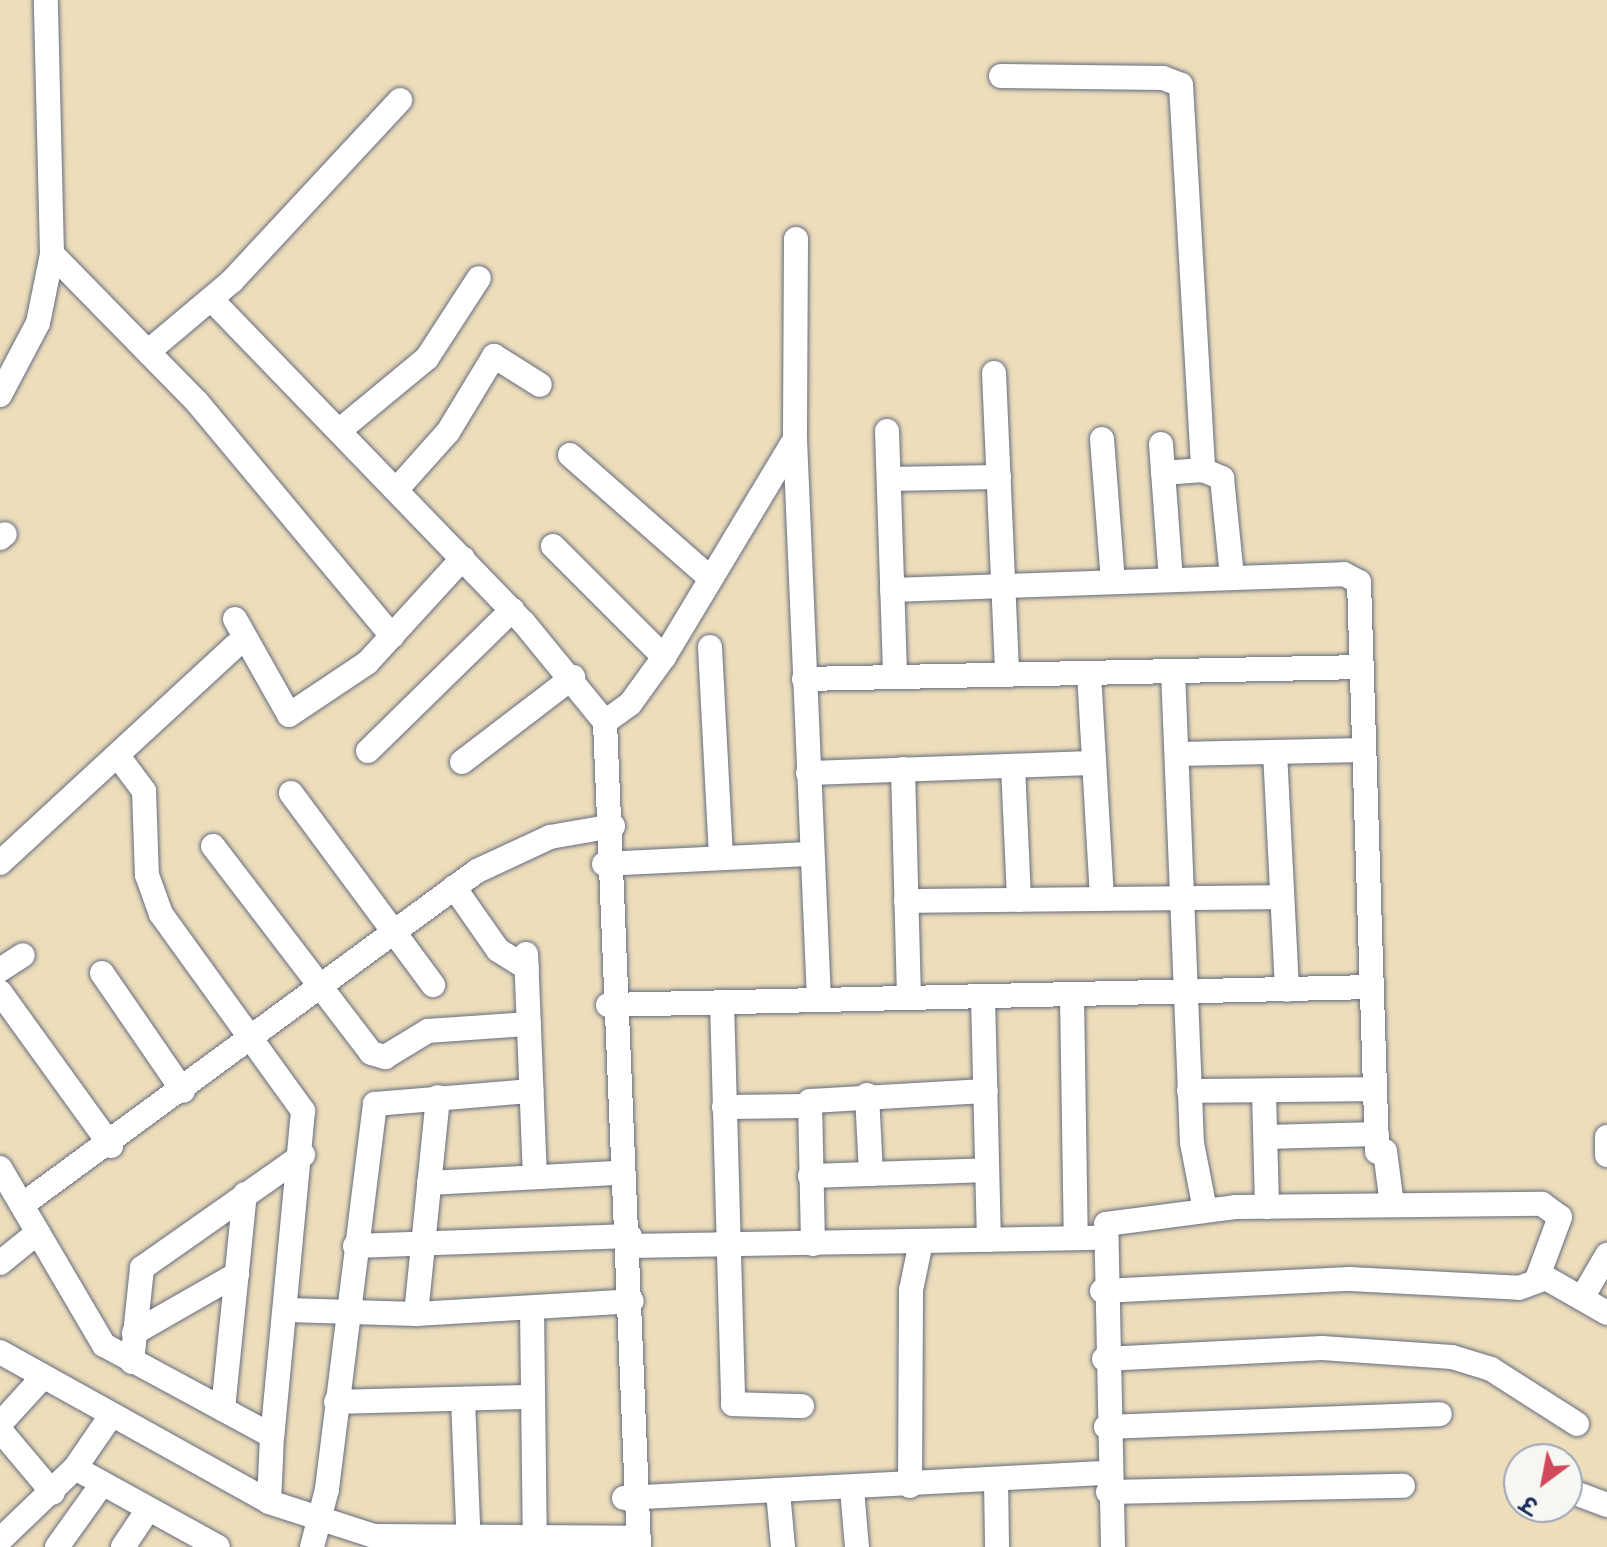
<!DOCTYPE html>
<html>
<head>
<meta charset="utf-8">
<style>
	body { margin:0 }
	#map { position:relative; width:1607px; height:1547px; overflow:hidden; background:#edddbb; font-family:"Gochi Hand","Playpen Sans Deva",sans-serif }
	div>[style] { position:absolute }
	.roads { filter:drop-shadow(0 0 2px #646c7f) drop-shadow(0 0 2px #646c7f) }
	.minor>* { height:24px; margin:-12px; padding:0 12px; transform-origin:12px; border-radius:12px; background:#fff }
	span { translate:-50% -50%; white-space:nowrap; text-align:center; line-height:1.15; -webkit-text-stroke:6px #f6f6f2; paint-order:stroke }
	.north { position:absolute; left:1503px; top:1443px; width:80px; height:80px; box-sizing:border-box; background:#f6f6f2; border:2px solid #9ea6b7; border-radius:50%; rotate:212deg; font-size:22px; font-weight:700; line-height:32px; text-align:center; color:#1b2f5e }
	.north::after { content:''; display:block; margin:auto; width:28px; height:36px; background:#d1495b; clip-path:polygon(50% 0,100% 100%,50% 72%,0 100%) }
</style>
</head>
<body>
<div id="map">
	<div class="roads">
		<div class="minor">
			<i style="left:1001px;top:76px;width:162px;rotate:0.7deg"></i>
			<i style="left:1163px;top:78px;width:19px;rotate:21deg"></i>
			<i style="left:1181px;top:85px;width:386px;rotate:86.7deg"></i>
			<i style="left:796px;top:239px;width:200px;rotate:90.3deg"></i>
			<i style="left:795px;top:439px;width:561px;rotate:87.55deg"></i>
			<i style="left:52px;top:254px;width:207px;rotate:45.6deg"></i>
			<i style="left:197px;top:402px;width:305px;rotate:50.2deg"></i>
			<i style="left:212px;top:300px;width:449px;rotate:46deg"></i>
			<i style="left:524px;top:623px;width:128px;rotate:50.7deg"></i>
			<i style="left:605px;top:722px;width:826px;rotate:87.64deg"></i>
			<i style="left:150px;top:350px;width:107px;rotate:-40.1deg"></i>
			<i style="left:232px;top:281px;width:247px;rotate:-47.1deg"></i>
			<i style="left:994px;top:373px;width:302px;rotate:87.5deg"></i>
			<i style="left:0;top:395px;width:81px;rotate:-62.2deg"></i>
			<i style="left:38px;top:323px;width:70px;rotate:-78.5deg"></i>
			<i style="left:52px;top:254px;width:254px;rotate:-91.4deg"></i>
			<i style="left:340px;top:430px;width:113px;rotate:-39.6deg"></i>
			<i style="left:427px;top:358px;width:95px;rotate:-57deg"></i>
			<i style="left:887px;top:431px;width:246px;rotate:88.1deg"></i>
			<i style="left:1102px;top:439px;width:142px;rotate:85.6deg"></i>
			<i style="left:1161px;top:444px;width:135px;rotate:85.8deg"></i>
			<i style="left:570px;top:455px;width:186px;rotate:41.3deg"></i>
			<i style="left:1163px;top:473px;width:40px;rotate:-4.3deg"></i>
			<i style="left:1203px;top:470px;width:21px;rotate:23deg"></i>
			<i style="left:1222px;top:478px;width:100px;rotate:84.2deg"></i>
			<i style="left:889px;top:479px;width:110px;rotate:-1deg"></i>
			<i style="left:397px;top:489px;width:76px;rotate:-48.2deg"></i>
			<i style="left:448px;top:432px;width:89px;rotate:-58.8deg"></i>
			<i style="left:494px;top:356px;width:54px;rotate:32.2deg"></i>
			<i style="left:0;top:538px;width:6px;rotate:-39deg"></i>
			<i style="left:553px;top:546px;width:157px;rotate:45deg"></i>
			<i style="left:892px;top:590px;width:452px;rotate:-2deg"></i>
			<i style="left:1344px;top:574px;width:17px;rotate:28deg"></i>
			<i style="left:1359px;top:582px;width:570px;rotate:88.19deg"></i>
			<i style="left:235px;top:619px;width:110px;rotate:60.6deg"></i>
			<i style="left:289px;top:715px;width:94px;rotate:-33.7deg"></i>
			<i style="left:367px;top:663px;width:142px;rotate:-47.6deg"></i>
			<i style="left:710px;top:647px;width:210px;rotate:87deg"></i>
			<i style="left:1173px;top:671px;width:472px;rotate:87.7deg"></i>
			<i style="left:1192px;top:1143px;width:68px;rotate:79deg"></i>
			<i style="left:1089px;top:673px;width:226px;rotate:86.7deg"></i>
			<i style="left:804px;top:679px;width:558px;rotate:-1.23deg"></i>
			<i style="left:605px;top:722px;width:31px;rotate:-36deg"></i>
			<i style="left:630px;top:704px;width:58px;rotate:-54.1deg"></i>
			<i style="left:664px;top:657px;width:254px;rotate:-59deg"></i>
			<i style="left:368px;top:751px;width:202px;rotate:-44.4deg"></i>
			<i style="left:1275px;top:752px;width:238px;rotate:87.1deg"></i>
			<i style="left:1178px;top:754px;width:186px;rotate:-1.2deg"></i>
			<i style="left:118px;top:756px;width:44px;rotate:53.4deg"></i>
			<i style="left:144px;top:791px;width:84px;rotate:88deg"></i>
			<i style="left:147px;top:875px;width:41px;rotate:70.3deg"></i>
			<i style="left:161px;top:914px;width:243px;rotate:54.2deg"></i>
			<i style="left:303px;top:1111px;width:326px;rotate:95.4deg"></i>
			<i style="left:462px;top:762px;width:140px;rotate:-37.4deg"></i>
			<i style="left:1013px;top:766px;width:134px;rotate:87.4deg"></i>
			<i style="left:903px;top:769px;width:229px;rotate:88.5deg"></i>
			<i style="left:808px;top:773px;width:286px;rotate:-2deg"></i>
			<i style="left:291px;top:793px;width:239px;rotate:53.5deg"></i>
			<i style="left:213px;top:846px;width:260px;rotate:52.6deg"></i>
			<i style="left:371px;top:1053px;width:15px;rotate:16deg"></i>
			<i style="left:385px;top:1057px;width:50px;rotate:-31.2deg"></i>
			<i style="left:428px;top:1031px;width:101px;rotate:-4deg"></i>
			<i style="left:0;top:863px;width:321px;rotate:-42.7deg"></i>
			<i style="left:604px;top:864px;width:208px;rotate:-2.8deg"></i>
			<i style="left:454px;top:887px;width:77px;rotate:55.1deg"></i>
			<i style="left:498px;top:950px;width:34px;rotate:32deg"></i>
			<i style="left:906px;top:901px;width:376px;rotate:-0.6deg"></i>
			<i style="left:526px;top:954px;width:223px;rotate:87.7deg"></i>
			<i style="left:0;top:970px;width:27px;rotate:-33deg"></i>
			<i style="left:102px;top:973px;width:143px;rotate:55.5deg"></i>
			<i style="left:0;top:992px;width:190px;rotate:54.2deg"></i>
			<i style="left:1072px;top:996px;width:242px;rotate:89.1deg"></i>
			<i style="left:983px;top:997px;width:243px;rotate:88.6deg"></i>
			<i style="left:722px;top:1002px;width:402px;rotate:88.4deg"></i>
			<i style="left:733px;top:1404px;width:69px;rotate:1.7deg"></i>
			<i style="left:608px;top:1005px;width:763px;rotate:-1.35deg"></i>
			<i style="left:1189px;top:1091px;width:186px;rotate:-0.6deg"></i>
			<i style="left:1264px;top:1092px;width:115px;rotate:88.5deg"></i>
			<i style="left:867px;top:1095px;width:79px;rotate:87.1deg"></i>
			<i style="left:724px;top:1107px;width:84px;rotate:-0.7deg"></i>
			<i style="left:1266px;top:1137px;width:111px;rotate:-1.5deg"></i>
			<i style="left:1607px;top:1137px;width:18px;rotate:90deg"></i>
			<i style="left:1385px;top:1151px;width:54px;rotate:82.6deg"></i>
			<i style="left:0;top:1168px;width:205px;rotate:59.6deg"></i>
			<i style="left:104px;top:1345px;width:191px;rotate:28.4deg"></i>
			<i style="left:272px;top:1436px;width:66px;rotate:92.6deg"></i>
			<i style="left:269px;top:1502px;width:110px;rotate:17.9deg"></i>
			<i style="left:374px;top:1536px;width:265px;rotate:0.4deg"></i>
			<i style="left:810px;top:1176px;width:177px;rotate:-1.9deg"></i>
			<i style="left:429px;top:1183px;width:186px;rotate:-3.1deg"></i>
			<i style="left:22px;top:1205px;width:564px;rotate:-36.28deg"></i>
			<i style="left:477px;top:871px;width:81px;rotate:-25deg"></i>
			<i style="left:550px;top:837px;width:64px;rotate:-9.9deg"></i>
			<i style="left:813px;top:1244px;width:143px;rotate:-91.2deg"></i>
			<i style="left:810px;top:1101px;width:176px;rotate:-3.3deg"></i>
			<i style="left:355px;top:1246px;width:275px;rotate:-2.1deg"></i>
			<i style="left:630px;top:1246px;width:471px;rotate:-1deg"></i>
			<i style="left:0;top:1263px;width:48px;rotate:-39deg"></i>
			<i style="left:1102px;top:1291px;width:248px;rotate:-2.8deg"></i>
			<i style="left:1350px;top:1279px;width:169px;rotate:3deg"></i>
			<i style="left:1519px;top:1288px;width:29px;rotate:-20deg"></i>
			<i style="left:1546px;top:1278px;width:70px;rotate:29.8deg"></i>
			<i style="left:1582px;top:1298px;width:50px;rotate:-59.8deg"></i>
			<i style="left:532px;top:1308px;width:239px;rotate:89.3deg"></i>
			<i style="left:288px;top:1310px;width:128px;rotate:1.8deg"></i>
			<i style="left:416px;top:1314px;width:216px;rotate:-3.4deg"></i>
			<i style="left:416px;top:1314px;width:218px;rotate:-84.2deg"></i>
			<i style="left:134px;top:1333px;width:119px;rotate:-29.8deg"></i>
			<i style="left:0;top:1352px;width:308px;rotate:29.1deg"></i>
			<i style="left:1104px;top:1359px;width:218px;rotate:-2.9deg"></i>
			<i style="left:1322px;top:1348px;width:130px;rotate:4deg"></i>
			<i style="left:1452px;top:1357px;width:41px;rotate:17.1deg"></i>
			<i style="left:1491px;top:1369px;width:102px;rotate:32.6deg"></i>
			<i style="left:132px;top:1362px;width:95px;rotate:-83.9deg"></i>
			<i style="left:142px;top:1268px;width:197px;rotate:-35.1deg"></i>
			<i style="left:463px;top:1399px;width:148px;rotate:87.7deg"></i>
			<i style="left:336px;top:1402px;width:197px;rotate:-1.5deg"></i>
			<i style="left:223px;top:1409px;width:216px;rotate:-84.2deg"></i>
			<i style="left:0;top:1424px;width:62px;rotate:-47.6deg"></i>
			<i style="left:1106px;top:1427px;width:334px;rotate:-2.2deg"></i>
			<i style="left:0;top:1430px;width:82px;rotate:49.9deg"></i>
			<i style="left:75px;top:1468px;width:163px;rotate:28.9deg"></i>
			<i style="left:996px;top:1480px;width:67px;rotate:89.1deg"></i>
			<i style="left:910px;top:1486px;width:196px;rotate:-89.7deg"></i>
			<i style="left:911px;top:1290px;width:49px;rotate:-78.2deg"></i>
			<i style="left:852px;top:1489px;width:58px;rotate:85.1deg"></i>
			<i style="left:1567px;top:1490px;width:43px;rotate:20.6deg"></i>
			<i style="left:778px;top:1492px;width:55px;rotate:84.8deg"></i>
			<i style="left:1108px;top:1492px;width:295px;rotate:-1.2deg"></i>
			<i style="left:624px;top:1498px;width:484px;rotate:-3deg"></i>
			<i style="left:0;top:1540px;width:104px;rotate:-43.8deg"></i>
			<i style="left:75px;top:1468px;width:62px;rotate:-55.5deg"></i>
			<i style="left:57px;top:1547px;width:74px;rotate:-54.4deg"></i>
			<i style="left:123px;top:1547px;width:43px;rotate:-56.3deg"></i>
			<i style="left:312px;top:1547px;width:60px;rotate:-75.5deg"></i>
			<i style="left:327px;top:1489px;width:388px;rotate:-82.9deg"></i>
			<i style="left:375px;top:1104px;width:157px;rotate:-4.8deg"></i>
			<i style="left:1113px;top:1547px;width:323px;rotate:-91.2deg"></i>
			<i style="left:1106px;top:1224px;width:130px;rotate:-7.5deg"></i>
			<i style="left:1235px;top:1207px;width:307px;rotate:-0.6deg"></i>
			<i style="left:1542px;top:1204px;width:22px;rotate:36deg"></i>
			<i style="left:1560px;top:1217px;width:66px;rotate:110.4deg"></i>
		</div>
	</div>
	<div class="north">उ</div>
</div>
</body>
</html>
